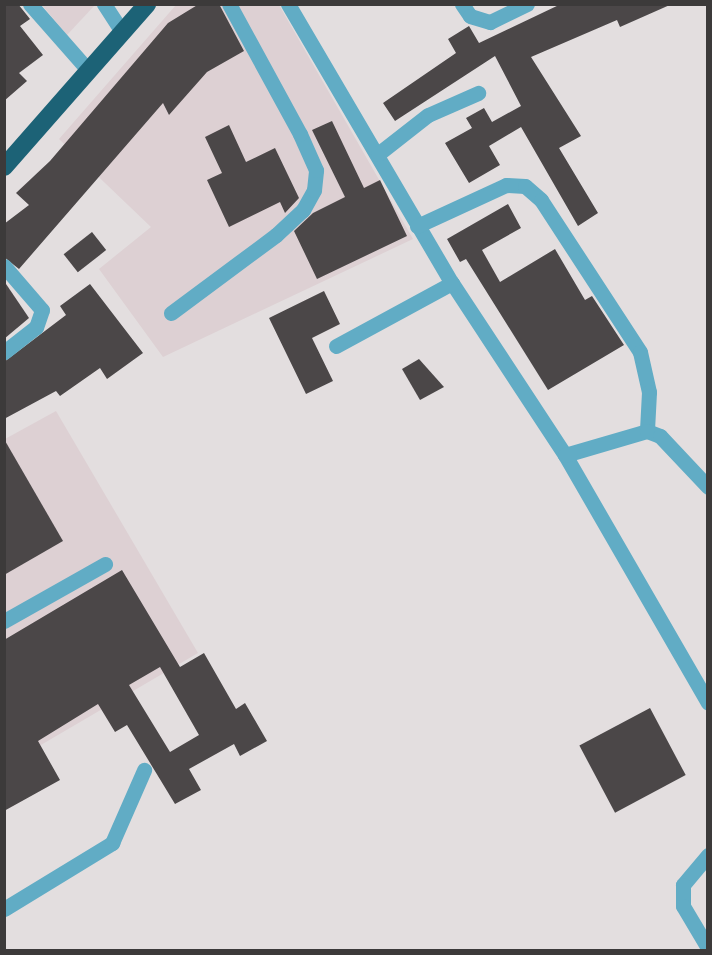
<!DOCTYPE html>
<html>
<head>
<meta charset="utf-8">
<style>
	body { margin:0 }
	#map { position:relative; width:712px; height:955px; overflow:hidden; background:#e3dedf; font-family:Manrope,sans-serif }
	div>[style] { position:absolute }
	.built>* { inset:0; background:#ddd0d3 }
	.building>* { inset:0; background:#4b4748; transform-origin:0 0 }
	.minor>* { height:15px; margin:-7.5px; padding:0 7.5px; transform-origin:7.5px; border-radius:7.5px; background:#61acc5 }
	.highway>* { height:18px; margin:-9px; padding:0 9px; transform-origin:9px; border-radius:9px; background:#1c6276 }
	span { translate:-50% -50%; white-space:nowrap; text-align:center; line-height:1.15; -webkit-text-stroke:6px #f0ebed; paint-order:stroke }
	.frame { position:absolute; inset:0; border:6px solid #3c3a3a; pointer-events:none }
</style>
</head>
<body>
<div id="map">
	<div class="built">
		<i style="clip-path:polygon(42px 5px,95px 5px,67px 35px)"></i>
		<i style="clip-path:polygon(176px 5px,279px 5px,413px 239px,163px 357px,99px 269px,151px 227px,59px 139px)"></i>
		<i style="clip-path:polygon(56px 411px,198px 653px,5px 766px,5px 439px)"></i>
	</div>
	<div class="building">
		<i style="clip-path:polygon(4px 4px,18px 4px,30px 19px,20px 26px,43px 55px,19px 73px,27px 81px,4px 101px)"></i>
		<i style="clip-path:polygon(199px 4px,219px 4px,244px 51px,207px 72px,169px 115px,163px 103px,19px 269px,4px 257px,4px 224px,29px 205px,16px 193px,50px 161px,168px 23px)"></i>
		<i style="clip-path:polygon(561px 4px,672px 4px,620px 27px,617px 20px,531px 57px,581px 136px,559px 148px,598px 213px,578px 226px,521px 127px,489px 146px,500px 165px,469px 183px,445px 143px,472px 128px,466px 118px,484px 108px,492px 122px,521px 106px,495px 56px,395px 121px,383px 103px,456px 53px,448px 39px,469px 26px,479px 43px)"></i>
		<i style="clip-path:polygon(332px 121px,364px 188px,380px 180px,407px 236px,317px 279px,294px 231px,313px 213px,345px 197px,312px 130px)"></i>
		<i style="clip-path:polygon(229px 125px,246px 162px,275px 148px,299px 198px,285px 213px,280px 202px,229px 227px,207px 180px,222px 173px,205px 137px)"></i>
		<i style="clip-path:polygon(508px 204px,521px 228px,482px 250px,500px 282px,555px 249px,585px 300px,592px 296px,624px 345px,548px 390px,466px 259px,460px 262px,447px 239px)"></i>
		<i style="left:92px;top:232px;width:23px;height:36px;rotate:52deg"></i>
		<i style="clip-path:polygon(4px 281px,29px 318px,4px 339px)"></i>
		<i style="clip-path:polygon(90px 284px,143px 353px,107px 379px,100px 368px,60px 396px,56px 391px,4px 419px,4px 362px,66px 315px,60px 306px)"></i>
		<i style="clip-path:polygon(324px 291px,340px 324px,312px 338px,333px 381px,306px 394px,269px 318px)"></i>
		<i style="clip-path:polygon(419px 359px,444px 387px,420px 400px,402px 369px)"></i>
		<i style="clip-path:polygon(4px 439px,63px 541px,4px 575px)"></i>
		<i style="clip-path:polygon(evenodd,122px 570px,180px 667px,204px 653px,236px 709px,245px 703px,267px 741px,240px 756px,234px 744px,189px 769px,201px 790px,175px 804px,127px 725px,115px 732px,98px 704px,38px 741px,60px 780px,4px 811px,4px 640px,122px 570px,160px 667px,199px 735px,170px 752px,129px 685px,160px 667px)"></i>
		<i style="left:650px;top:708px;width:76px;height:80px;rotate:62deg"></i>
	</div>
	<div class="minor">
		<i style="left:30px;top:4px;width:88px;rotate:48.7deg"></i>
		<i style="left:104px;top:4px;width:33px;rotate:57deg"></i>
		<i style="left:288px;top:4px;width:324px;rotate:59.6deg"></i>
		<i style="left:452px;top:283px;width:206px;rotate:56.7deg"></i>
		<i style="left:565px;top:455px;width:286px;rotate:60deg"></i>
		<i style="left:462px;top:4px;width:14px;rotate:56deg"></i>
		<i style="left:470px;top:16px;width:21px;rotate:17deg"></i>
		<i style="left:490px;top:22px;width:41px;rotate:-25.9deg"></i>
		<i style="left:378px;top:154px;width:63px;rotate:-38deg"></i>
		<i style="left:428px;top:115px;width:55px;rotate:-23.7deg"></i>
		<i style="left:417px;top:226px;width:98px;rotate:-24.7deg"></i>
		<i style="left:506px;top:185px;width:19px;rotate:3deg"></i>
		<i style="left:525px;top:186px;width:21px;rotate:41deg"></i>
		<i style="left:541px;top:200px;width:181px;rotate:56.9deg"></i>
		<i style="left:640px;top:352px;width:41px;rotate:77.3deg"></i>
		<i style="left:649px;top:392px;width:39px;rotate:93deg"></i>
		<i style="left:4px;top:266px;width:58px;rotate:49.2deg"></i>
		<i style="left:42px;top:310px;width:18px;rotate:109deg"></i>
		<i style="left:36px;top:327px;width:41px;rotate:142deg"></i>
		<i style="left:171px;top:313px;width:131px;rotate:-36.6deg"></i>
		<i style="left:276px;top:235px;width:37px;rotate:-43deg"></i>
		<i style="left:303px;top:210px;width:23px;rotate:-61deg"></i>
		<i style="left:314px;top:190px;width:20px;rotate:-84deg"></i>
		<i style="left:316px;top:170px;width:39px;rotate:-114deg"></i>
		<i style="left:300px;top:134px;width:148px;rotate:-118.6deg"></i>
		<i style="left:336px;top:346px;width:132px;rotate:-28.5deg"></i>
		<i style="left:565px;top:455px;width:85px;rotate:-16.3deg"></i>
		<i style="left:647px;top:431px;width:14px;rotate:21deg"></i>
		<i style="left:660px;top:436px;width:70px;rotate:46.7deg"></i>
		<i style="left:4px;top:621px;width:116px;rotate:-29.4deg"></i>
		<i style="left:708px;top:855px;width:39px;rotate:130deg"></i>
		<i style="left:683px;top:885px;width:21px;rotate:90deg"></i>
		<i style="left:683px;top:906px;width:49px;rotate:59.2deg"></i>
		<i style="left:4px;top:909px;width:127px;rotate:-31.4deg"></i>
		<i style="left:112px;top:843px;width:80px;rotate:-66.3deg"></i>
	</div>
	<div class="highway">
		<i style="left:4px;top:167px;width:217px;rotate:-48.7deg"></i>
	</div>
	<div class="frame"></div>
</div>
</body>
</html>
